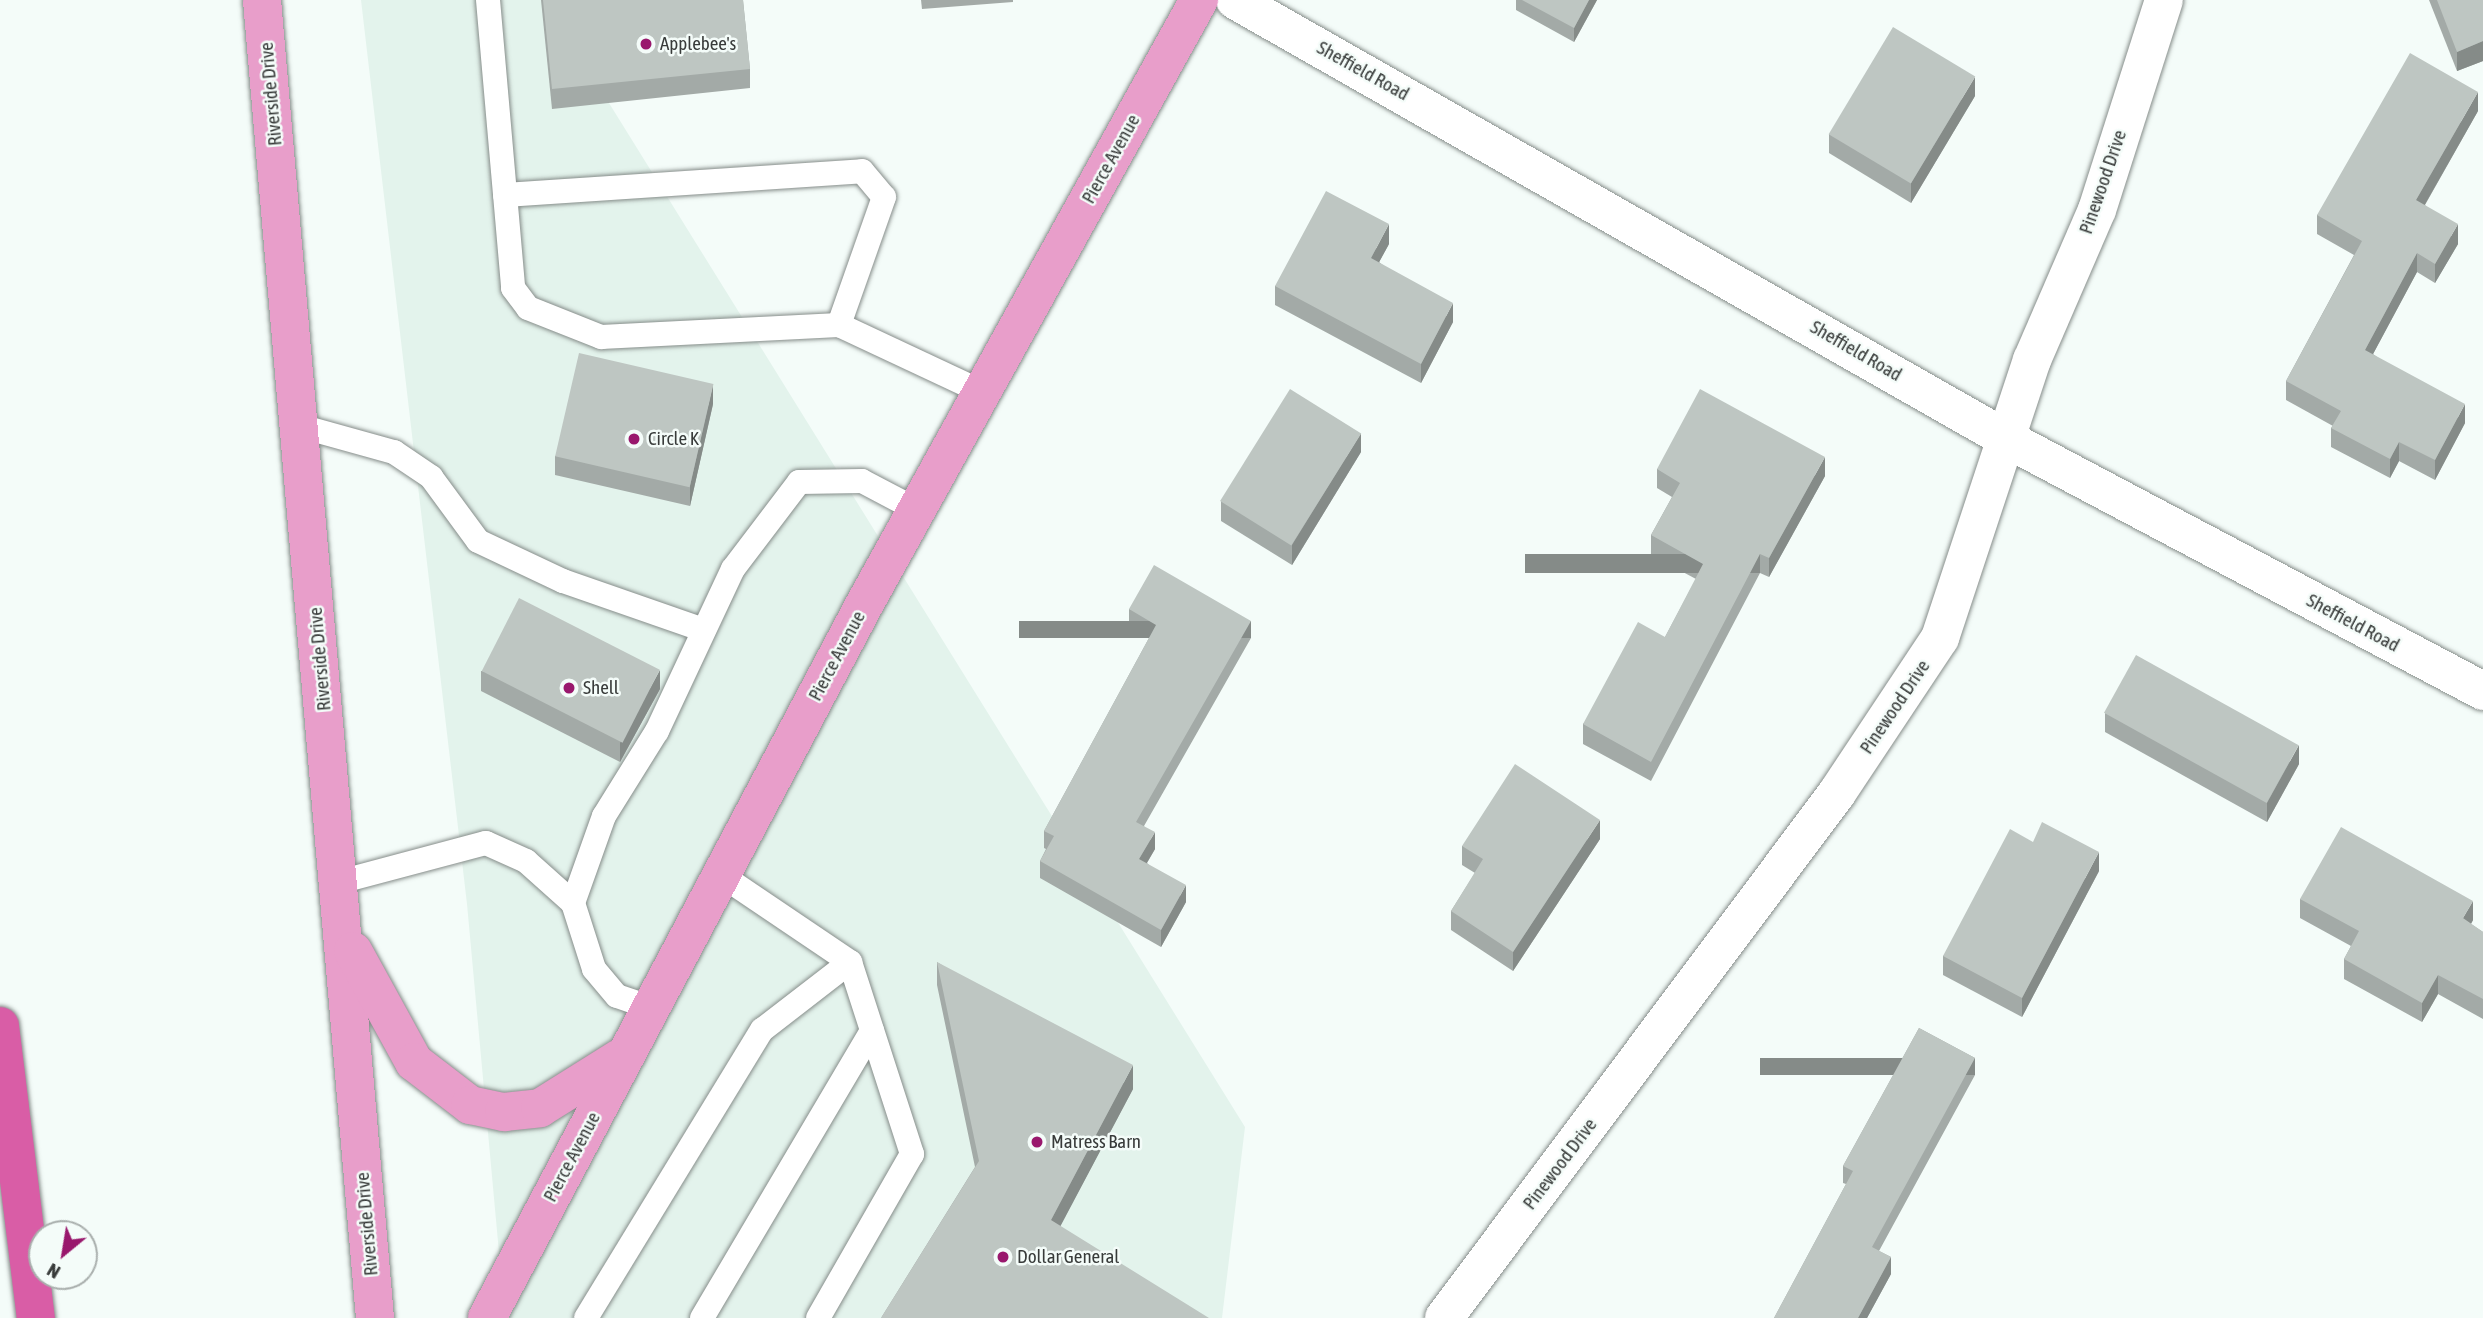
<!DOCTYPE html>
<html>
<head>
<meta charset="utf-8">
<style>
	body { margin:0 }
	#map { position:relative; width:2483px; height:1318px; overflow:hidden; background:#f4fcf9; font-family:"Asap Condensed",sans-serif }
	div>[style] { position:absolute }
	.built>* { inset:0; background:#e3f3ec }
	.roads { filter:drop-shadow(0 0 2px #868d8a) drop-shadow(0 0 2px #868d8a) }
	.service>* { height:24px; margin:-12px; padding:0 12px; transform-origin:12px; border-radius:12px; background:#fff }
	.minor>* { height:38px; margin:-19px; padding:0 19px; transform-origin:19px; border-radius:19px; background:#fff }
	.primary>* { height:38px; margin:-19px; padding:0 19px; transform-origin:19px; border-radius:19px; background:#e89eca }
	.motorway>* { height:38px; margin:-19px; padding:0 19px; transform-origin:19px; border-radius:19px; background:#d95da6 }
	.wall>* { inset:0; background:#a3aaa7 }
	.shaded-wall>* { inset:0; background:#858b88; transform-origin:0 0 }
	.building>* { inset:0; background:#bec6c2; transform-origin:0 0 }
	.dots>* { width:19px; height:19px; translate:-50% -50%; box-sizing:border-box; border:4px solid #f4fcf9; border-radius:50% }
	span { translate:-50% -50%; white-space:nowrap; text-align:center; line-height:1.15; -webkit-text-stroke:5px #f4fcf9; paint-order:stroke }
	.poi-label { font-size:19px; color:#383b3a }
	.left { translate:0 -50%; text-align:left }
	.street-label { font-size:19px; color:#383b3a }
	.north { position:absolute; left:28px; top:1220px; width:70px; height:70px; box-sizing:border-box; background:#f4fcf9; border:2px solid #a9afad; border-radius:50%; rotate:210deg; font-size:19px; font-weight:700; line-height:28px; text-align:center; color:#383b3a }
	.north::after { content:''; display:block; margin:auto; width:24px; height:32px; background:#99186d; clip-path:polygon(50% 0,100% 100%,50% 72%,0 100%) }
</style>
</head>
<body>
<div id="map">
	<div class="built">
		<i style="clip-path:polygon(361px 0,545px 0,1245px 1127px,1222px 1318px,505px 1318px,467px 904px)"></i>
	</div>
	<div class="roads">
		<div class="service">
			<i style="left:488px;top:0;width:289px;rotate:85deg"></i>
			<i style="left:513px;top:288px;width:25px;rotate:53deg"></i>
			<i style="left:528px;top:308px;width:79px;rotate:21.7deg"></i>
			<i style="left:601px;top:337px;width:238px;rotate:-2.9deg"></i>
			<i style="left:839px;top:325px;width:158px;rotate:25.1deg"></i>
			<i style="left:505px;top:195px;width:358px;rotate:-3.8deg"></i>
			<i style="left:862px;top:171px;width:34px;rotate:50deg"></i>
			<i style="left:884px;top:197px;width:136px;rotate:109.4deg"></i>
			<i style="left:300px;top:426px;width:98px;rotate:15.5deg"></i>
			<i style="left:394px;top:452px;width:45px;rotate:34deg"></i>
			<i style="left:431px;top:477px;width:79px;rotate:53.7deg"></i>
			<i style="left:478px;top:541px;width:94px;rotate:25.2deg"></i>
			<i style="left:563px;top:581px;width:149px;rotate:19.2deg"></i>
			<i style="left:721px;top:875px;width:156px;rotate:34deg"></i>
			<i style="left:850px;top:962px;width:202px;rotate:72.1deg"></i>
			<i style="left:912px;top:1154px;width:189px;rotate:119.8deg"></i>
			<i style="left:339px;top:882px;width:152px;rotate:-14.9deg"></i>
			<i style="left:486px;top:843px;width:44px;rotate:24.2deg"></i>
			<i style="left:526px;top:861px;width:63px;rotate:41.8deg"></i>
			<i style="left:573px;top:903px;width:69px;rotate:72.3deg"></i>
			<i style="left:594px;top:969px;width:35px;rotate:50deg"></i>
			<i style="left:617px;top:996px;width:36px;rotate:19deg"></i>
			<i style="left:573px;top:903px;width:92px;rotate:-70.4deg"></i>
			<i style="left:604px;top:816px;width:100px;rotate:-58.1deg"></i>
			<i style="left:657px;top:731px;width:179px;rotate:-64.9deg"></i>
			<i style="left:733px;top:569px;width:109px;rotate:-52.8deg"></i>
			<i style="left:799px;top:482px;width:63px;rotate:-0.9deg"></i>
			<i style="left:862px;top:481px;width:62px;rotate:27.8deg"></i>
			<i style="left:586px;top:1318px;width:338px;rotate:-58.6deg"></i>
			<i style="left:762px;top:1030px;width:111px;rotate:-37.7deg"></i>
			<i style="left:702px;top:1318px;width:334px;rotate:-59.4deg"></i>
		</div>
		<div class="minor">
			<i style="left:1235px;top:0;width:886px;rotate:29.63deg"></i>
			<i style="left:2005px;top:438px;width:541px;rotate:27.89deg"></i>
			<i style="left:1444px;top:1318px;width:656px;rotate:-53.18deg"></i>
			<i style="left:1837px;top:793px;width:186px;rotate:-56.4deg"></i>
			<i style="left:1940px;top:638px;width:293px;rotate:-71.7deg"></i>
			<i style="left:2032px;top:360px;width:163px;rotate:-66.6deg"></i>
			<i style="left:2097px;top:210px;width:220px;rotate:-72.3deg"></i>
		</div>
		<div class="primary">
			<i style="left:262px;top:0;width:1323px;rotate:85.1deg"></i>
			<i style="left:353px;top:951px;width:127px;rotate:61.2deg"></i>
			<i style="left:414px;top:1062px;width:71px;rotate:37.5deg"></i>
			<i style="left:470px;top:1105px;width:35px;rotate:12deg"></i>
			<i style="left:504px;top:1112px;width:36px;rotate:-6deg"></i>
			<i style="left:540px;top:1108px;width:94px;rotate:-32deg"></i>
			<i style="left:487px;top:1318px;width:807px;rotate:-62.13deg"></i>
			<i style="left:864px;top:605px;width:692px;rotate:-61.03deg"></i>
		</div>
		<div class="motorway">
			<i style="left:0;top:1026px;width:294px;rotate:83deg"></i>
		</div>
	</div>
	<div class="wall">
		<i style="clip-path:polygon(541px 0,743px 0,750px 69px,750px 88px,552px 109px)"></i>
		<i style="clip-path:polygon(921px 0,1013px 0,1013px 2px,922px 9px)"></i>
		<i style="clip-path:polygon(1516px 0,1597px 0,1574px 42px,1516px 10px)"></i>
		<i style="clip-path:polygon(2429px 0,2483px 0,2483px 61px,2457px 71px)"></i>
		<i style="clip-path:polygon(1975px 96px,1911px 203px,1829px 153px,1829px 134px)"></i>
		<i style="clip-path:polygon(2478px 111px,2425px 205px,2458px 244px,2435px 283px,2417px 272px,2373px 354px,2465px 423px,2435px 480px,2399px 461px,2390px 478px,2331px 447px,2331px 428px,2333px 426px,2286px 400px,2286px 381px,2354px 255px,2317px 234px,2317px 215px)"></i>
		<i style="clip-path:polygon(1389px 244px,1379px 262px,1453px 322px,1421px 383px,1275px 305px,1275px 286px)"></i>
		<i style="clip-path:polygon(713px 404px,690px 506px,555px 475px,555px 456px)"></i>
		<i style="clip-path:polygon(1361px 452px,1292px 565px,1221px 521px,1221px 501px)"></i>
		<i style="clip-path:polygon(1657px 469px,1825px 476px,1769px 577px,1760px 573px,1651px 781px,1583px 744px,1583px 724px,1665px 637px,1696px 579px,1651px 555px,1651px 535px,1672px 497px,1657px 488px)"></i>
		<i style="clip-path:polygon(1129px 609px,1251px 638px,1144px 826px,1155px 849px,1147px 863px,1186px 902px,1161px 947px,1040px 878px,1040px 861px,1046px 849px,1044px 848px,1044px 831px,1149px 638px,1129px 626px)"></i>
		<i style="clip-path:polygon(481px 671px,660px 689px,620px 762px,481px 691px)"></i>
		<i style="clip-path:polygon(2105px 713px,2299px 764px,2267px 822px,2105px 732px)"></i>
		<i style="clip-path:polygon(1600px 839px,1513px 971px,1451px 930px,1451px 911px,1475px 873px,1462px 865px,1462px 846px)"></i>
		<i style="clip-path:polygon(2099px 871px,2022px 1017px,1943px 975px,1943px 956px)"></i>
		<i style="clip-path:polygon(2300px 899px,2473px 920px,2471px 924px,2483px 932px,2483px 1019px,2438px 994px,2422px 1022px,2344px 979px,2344px 959px,2351px 946px,2300px 918px)"></i>
		<i style="clip-path:polygon(937px 962px,1133px 1089px,1060px 1226px,881px 1318px,975px 1167px,937px 985px)"></i>
		<i style="clip-path:polygon(1919px 1028px,1975px 1058px,1975px 1075px,1879px 1251px,1891px 1257px,1891px 1274px,1867px 1318px,1774px 1318px,1846px 1184px,1843px 1183px,1843px 1166px)"></i>
	</div>
	<div class="shaded-wall">
		<i style="clip-path:polygon(1589px 0,1597px 0,1574px 42px,1574px 28px)"></i>
		<i style="clip-path:polygon(2483px 41px,2483px 61px,2457px 71px,2457px 52px)"></i>
		<i style="clip-path:polygon(1975px 77px,1975px 96px,1911px 203px,1911px 183px)"></i>
		<i style="clip-path:polygon(2478px 92px,2478px 111px,2416px 220px,2416px 200px)"></i>
		<i style="clip-path:polygon(1389px 224px,1389px 244px,1371px 277px,1371px 258px)"></i>
		<i style="clip-path:polygon(2458px 224px,2458px 244px,2435px 283px,2435px 264px)"></i>
		<i style="clip-path:polygon(2417px 253px,2417px 272px,2365px 369px,2365px 350px)"></i>
		<i style="clip-path:polygon(1453px 303px,1453px 322px,1421px 383px,1421px 364px)"></i>
		<i style="clip-path:polygon(713px 384px,713px 404px,690px 506px,690px 486px)"></i>
		<i style="clip-path:polygon(2465px 404px,2465px 423px,2435px 480px,2435px 460px)"></i>
		<i style="clip-path:polygon(1361px 433px,1361px 452px,1292px 565px,1292px 545px)"></i>
		<i style="clip-path:polygon(2399px 442px,2399px 461px,2390px 478px,2390px 459px)"></i>
		<i style="clip-path:polygon(1825px 457px,1825px 476px,1769px 577px,1769px 558px)"></i>
		<i style="left:1760px;top:554px;width:19px;height:235px;rotate:90deg"></i>
		<i style="left:1251px;top:621px;width:17px;height:232px;rotate:90deg"></i>
		<i style="clip-path:polygon(660px 670px,660px 689px,620px 762px,620px 743px)"></i>
		<i style="clip-path:polygon(2299px 745px,2299px 764px,2267px 822px,2267px 803px)"></i>
		<i style="clip-path:polygon(1600px 820px,1600px 839px,1513px 971px,1513px 952px)"></i>
		<i style="clip-path:polygon(1155px 832px,1155px 849px,1139px 876px,1139px 859px)"></i>
		<i style="clip-path:polygon(2099px 852px,2099px 871px,2022px 1017px,2022px 998px)"></i>
		<i style="clip-path:polygon(1186px 885px,1186px 902px,1161px 947px,1161px 930px)"></i>
		<i style="clip-path:polygon(2473px 901px,2473px 920px,2463px 938px,2463px 918px)"></i>
		<i style="clip-path:polygon(2438px 975px,2438px 994px,2422px 1022px,2422px 1003px)"></i>
		<i style="left:1975px;top:1058px;width:17px;height:215px;rotate:90deg"></i>
		<i style="clip-path:polygon(1133px 1065px,1133px 1089px,1051px 1244px,1051px 1220px)"></i>
		<i style="clip-path:polygon(1891px 1257px,1891px 1274px,1867px 1318px,1858px 1318px)"></i>
	</div>
	<div class="building">
		<i style="clip-path:polygon(543px 0,743px 0,750px 69px,552px 89px)"></i>
		<i style="clip-path:polygon(1522px 0,1589px 0,1574px 28px)"></i>
		<i style="clip-path:polygon(2437px 0,2483px 0,2483px 41px,2457px 52px)"></i>
		<i style="left:1893px;top:27px;width:96px;height:125px;rotate:31deg"></i>
		<i style="clip-path:polygon(2410px 53px,2478px 92px,2416px 200px,2458px 224px,2435px 264px,2417px 253px,2365px 350px,2465px 404px,2435px 460px,2399px 442px,2390px 459px,2331px 428px,2341px 411px,2286px 381px,2362px 241px,2317px 215px)"></i>
		<i style="clip-path:polygon(1326px 191px,1389px 224px,1371px 258px,1453px 303px,1421px 364px,1275px 286px)"></i>
		<i style="left:579px;top:353px;width:138px;height:106px;rotate:13deg"></i>
		<i style="left:1290px;top:389px;width:84px;height:132px;rotate:32deg"></i>
		<i style="clip-path:polygon(1700px 389px,1825px 457px,1769px 558px,1760px 554px,1651px 762px,1583px 724px,1638px 622px,1665px 637px,1703px 564px,1651px 535px,1680px 483px,1657px 469px)"></i>
		<i style="clip-path:polygon(1154px 565px,1251px 621px,1136px 822px,1155px 832px,1139px 859px,1186px 885px,1161px 930px,1040px 861px,1054px 836px,1044px 831px,1156px 625px,1129px 609px)"></i>
		<i style="left:519px;top:598px;width:158px;height:82px;rotate:27deg"></i>
		<i style="left:2136px;top:655px;width:186px;height:66px;rotate:29deg"></i>
		<i style="clip-path:polygon(1515px 764px,1600px 820px,1513px 952px,1451px 911px,1483px 859px,1462px 846px)"></i>
		<i style="clip-path:polygon(2042px 822px,2099px 852px,2022px 998px,1943px 956px,2010px 829px,2033px 842px)"></i>
		<i style="clip-path:polygon(2341px 827px,2473px 901px,2463px 918px,2483px 932px,2483px 999px,2438px 975px,2422px 1003px,2344px 959px,2359px 931px,2300px 899px)"></i>
		<i style="clip-path:polygon(937px 962px,1133px 1065px,1051px 1220px,1209px 1318px,881px 1318px,979px 1161px)"></i>
		<i style="clip-path:polygon(1919px 1028px,1975px 1058px,1872px 1247px,1891px 1257px,1858px 1318px,1774px 1318px,1853px 1171px,1843px 1166px)"></i>
	</div>
	<div class="dots">
		<i style="left:646px;top:44px;background:#99186d"></i>
		<i style="left:634px;top:439px;background:#99186d"></i>
		<i style="left:569px;top:688px;background:#99186d"></i>
		<i style="left:1037px;top:1142px;background:#99186d"></i>
		<i style="left:1003px;top:1257px;background:#99186d"></i>
	</div>
	<div class="poi-label">
		<span class="left" style="left:660px;top:44px">Applebee's</span>
		<span class="left" style="left:648px;top:439px">Circle K</span>
		<span class="left" style="left:583px;top:688px">Shell</span>
		<span class="left" style="left:1051px;top:1142px">Matress Barn</span>
		<span class="left" style="left:1017px;top:1257px">Dollar General</span>
	</div>
	<div class="street-label">
		<span style="left:1363px;top:71px;rotate:29deg">Sheffield Road</span>
		<span style="left:271px;top:94px;rotate:-95deg">Riverside Drive</span>
		<span style="left:1111px;top:159px;rotate:-61deg">Pierce Avenue</span>
		<span style="left:2103px;top:182px;rotate:-71deg">Pinewood Drive</span>
		<span style="left:1856px;top:351px;rotate:30deg">Sheffield Road</span>
		<span style="left:2353px;top:623px;rotate:28deg">Sheffield Road</span>
		<span style="left:837px;top:656px;rotate:-62deg">Pierce Avenue</span>
		<span style="left:320px;top:659px;rotate:-95deg">Riverside Drive</span>
		<span style="left:1895px;top:707px;rotate:-56deg">Pinewood Drive</span>
		<span style="left:572px;top:1157px;rotate:-62deg">Pierce Avenue</span>
		<span style="left:1560px;top:1164px;rotate:-53deg">Pinewood Drive</span>
		<span style="left:367px;top:1224px;rotate:-95deg">Riverside Drive</span>
	</div>
	<div class="north">N</div>
</div>
</body>
</html>
